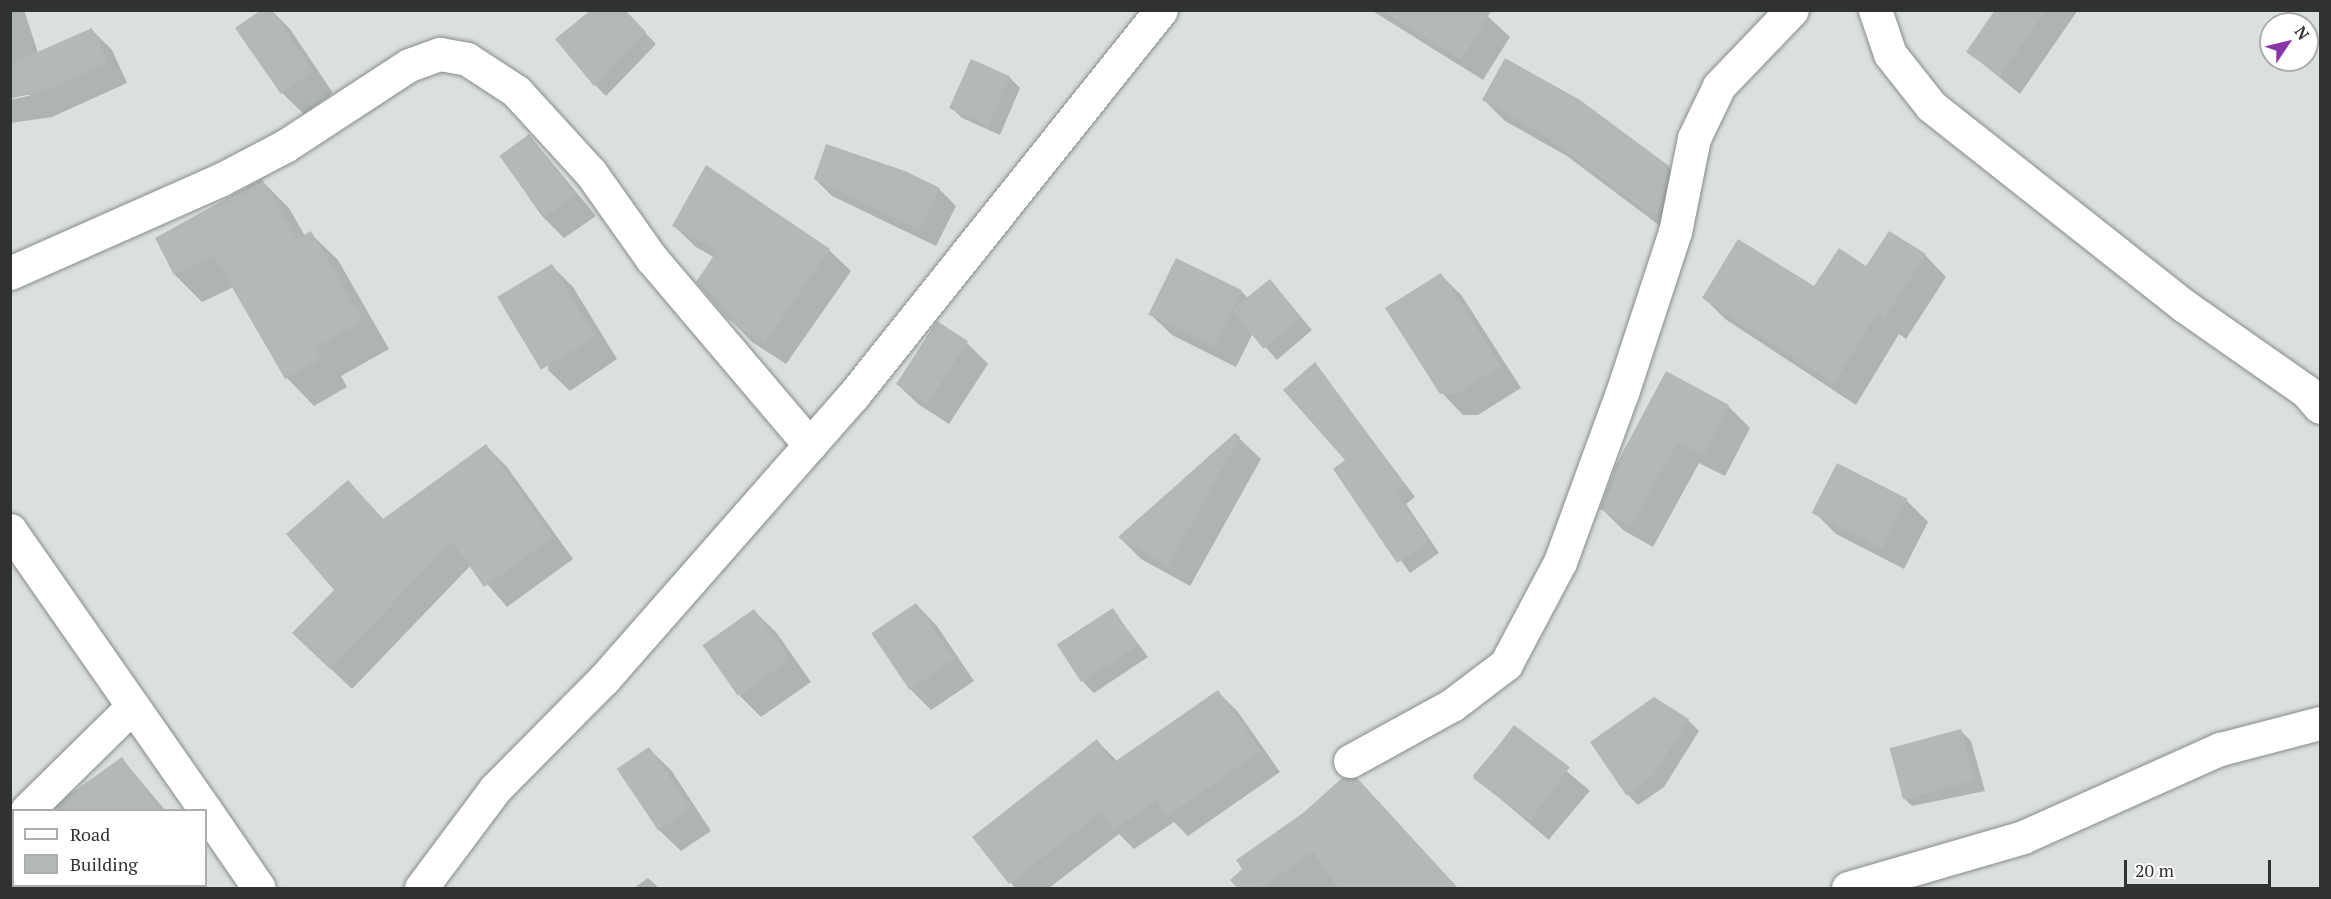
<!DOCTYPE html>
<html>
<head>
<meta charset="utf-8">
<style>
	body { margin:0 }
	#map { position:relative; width:2331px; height:899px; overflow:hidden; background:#dbe0de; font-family:"PT Serif",serif }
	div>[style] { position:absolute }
	.shadow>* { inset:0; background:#0003; transform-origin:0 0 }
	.building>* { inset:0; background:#b4b9b7; transform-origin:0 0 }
	.roads { filter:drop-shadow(0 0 2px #878c8a) drop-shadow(0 0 2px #878c8a) }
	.street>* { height:33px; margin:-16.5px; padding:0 16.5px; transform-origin:16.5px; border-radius:16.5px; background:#fff }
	span { translate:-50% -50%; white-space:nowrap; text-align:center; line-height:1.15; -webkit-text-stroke:6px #fff; paint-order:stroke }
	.frame { position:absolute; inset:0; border:12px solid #303231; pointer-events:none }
	.legend { position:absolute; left:12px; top:809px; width:195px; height:78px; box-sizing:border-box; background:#fff; border:2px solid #acadad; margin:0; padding:8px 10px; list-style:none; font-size:18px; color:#303231 }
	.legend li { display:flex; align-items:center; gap:12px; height:30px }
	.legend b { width:30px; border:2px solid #acadad }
	.north { position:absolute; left:2259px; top:12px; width:60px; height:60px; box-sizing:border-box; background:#fff; border:2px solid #acadad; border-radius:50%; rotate:55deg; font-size:16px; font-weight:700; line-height:24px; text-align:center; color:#303231 }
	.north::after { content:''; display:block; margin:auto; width:21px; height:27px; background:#8636a6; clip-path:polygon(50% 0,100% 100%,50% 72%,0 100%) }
	.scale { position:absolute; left:2124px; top:860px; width:147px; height:27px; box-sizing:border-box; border:3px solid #303231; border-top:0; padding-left:8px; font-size:18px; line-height:21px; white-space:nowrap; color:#303231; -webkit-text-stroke:4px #fff; paint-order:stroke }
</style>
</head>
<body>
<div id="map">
	<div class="shadow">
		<i style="clip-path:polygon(10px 10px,24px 10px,38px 53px,92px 30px,112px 50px,127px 83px,52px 117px,10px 123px,10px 100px,37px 94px,10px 97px)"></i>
		<i style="clip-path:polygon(271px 10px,290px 29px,333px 93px,304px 114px,282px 93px)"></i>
		<i style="clip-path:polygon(623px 10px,656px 44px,606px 96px,595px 85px)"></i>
		<i style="clip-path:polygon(1371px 10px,1481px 10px,1510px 37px,1483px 80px)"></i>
		<i style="clip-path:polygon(1997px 10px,2078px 10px,2020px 94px,1968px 52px)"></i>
		<i style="clip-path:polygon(1009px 77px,1020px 88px,1000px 135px,962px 118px,951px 107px)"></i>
		<i style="clip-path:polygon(1484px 100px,1668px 167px,1690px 189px,1676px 238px,1567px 156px,1505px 121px)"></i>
		<i style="clip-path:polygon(529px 135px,596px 216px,564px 238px,542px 216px,500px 156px)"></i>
		<i style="clip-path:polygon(815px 179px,939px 189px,956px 206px,936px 246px,832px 196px)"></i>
		<i style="clip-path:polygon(262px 181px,289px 208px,305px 236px,310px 233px,338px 260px,389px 349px,341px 376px,347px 387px,314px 406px,287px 378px,234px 287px,202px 302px,175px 275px,157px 238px)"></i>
		<i style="clip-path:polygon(674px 226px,829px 250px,851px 271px,786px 364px,752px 342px,730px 319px,715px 258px,696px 247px)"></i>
		<i style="clip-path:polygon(1925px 255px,1946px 277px,1906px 339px,1899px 334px,1856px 405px,1725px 319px,1704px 298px,1814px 289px,1867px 268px)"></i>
		<i style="clip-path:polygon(552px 266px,573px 287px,617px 359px,570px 391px,548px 370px)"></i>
		<i style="clip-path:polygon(1441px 275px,1462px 296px,1521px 388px,1478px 415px,1463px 415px,1442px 393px)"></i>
		<i style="clip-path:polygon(1270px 281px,1312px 330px,1277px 360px,1253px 333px,1236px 367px,1172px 335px,1150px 314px,1241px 291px,1249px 299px)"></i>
		<i style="clip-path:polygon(967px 343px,988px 364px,949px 424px,918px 404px,896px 383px)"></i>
		<i style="clip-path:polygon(1315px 364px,1415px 497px,1406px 504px,1439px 553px,1410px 573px,1335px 469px,1347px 460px)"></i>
		<i style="clip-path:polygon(1728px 406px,1750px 428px,1725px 476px,1699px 463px,1653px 547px,1623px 530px,1601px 508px,1617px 465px)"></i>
		<i style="clip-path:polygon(1239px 438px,1261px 459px,1190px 586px,1141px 559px,1120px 538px)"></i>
		<i style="clip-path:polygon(486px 446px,507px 467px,573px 559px,507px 607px,471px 565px,352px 689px,316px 655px,336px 590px,348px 482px,384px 520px)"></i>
		<i style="clip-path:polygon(1906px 500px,1928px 522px,1904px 569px,1836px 534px,1814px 512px)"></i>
		<i style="clip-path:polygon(916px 604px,937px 626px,974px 681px,931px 710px,909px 688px)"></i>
		<i style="clip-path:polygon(1113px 610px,1148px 657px,1094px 693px,1083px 682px)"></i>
		<i style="clip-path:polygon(754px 611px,776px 632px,811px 682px,761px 717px,740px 696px)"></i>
		<i style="clip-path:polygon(1218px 692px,1238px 712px,1280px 772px,1188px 836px,1174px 822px,1134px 849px,1119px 834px,1049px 888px,1015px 888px,974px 837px,1097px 741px,1118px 762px)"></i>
		<i style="clip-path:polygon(1688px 720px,1699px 731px,1664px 787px,1638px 805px,1627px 794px)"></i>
		<i style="left:1514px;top:727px;width:99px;height:64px;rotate:40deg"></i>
		<i style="clip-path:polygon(1960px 730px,1971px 741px,1985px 791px,1912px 806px,1901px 795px)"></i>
		<i style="clip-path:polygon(649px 749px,671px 770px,711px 831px,681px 851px,659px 830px)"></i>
		<i style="clip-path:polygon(122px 759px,165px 810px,63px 810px,70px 805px)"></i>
		<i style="clip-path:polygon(1377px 800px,1457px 888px,1257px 888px,1238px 861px)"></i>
		<i style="clip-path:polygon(14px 846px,14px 886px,89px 888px,10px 888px)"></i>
		<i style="clip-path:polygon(648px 878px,659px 888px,634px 888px)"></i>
	</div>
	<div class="building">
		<i style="clip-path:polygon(261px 10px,272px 10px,313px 71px,281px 94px,235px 28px)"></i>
		<i style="clip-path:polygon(591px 10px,625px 10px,646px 32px,594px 86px,555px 39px)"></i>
		<i style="clip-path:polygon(1382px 10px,1492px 10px,1461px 60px)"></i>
		<i style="clip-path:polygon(1995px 10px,2046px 10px,2000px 76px,1966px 52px)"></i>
		<i style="clip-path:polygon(92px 28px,108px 63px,30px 97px,29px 94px,10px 99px,10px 64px)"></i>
		<i style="clip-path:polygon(1505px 58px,1580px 100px,1669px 166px,1660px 209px,1654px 217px,1543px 134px,1482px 100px)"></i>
		<i style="left:971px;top:59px;width:43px;height:54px;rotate:24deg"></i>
		<i style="left:529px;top:134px;width:76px;height:37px;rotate:53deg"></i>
		<i style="clip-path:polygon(826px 144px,905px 171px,940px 188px,919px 230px,814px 179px)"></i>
		<i style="clip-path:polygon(706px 165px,830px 249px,764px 344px,729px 320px,696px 282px,717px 251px,672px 226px)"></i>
		<i style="clip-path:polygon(262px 179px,297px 239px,311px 231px,363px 321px,315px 348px,321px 359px,285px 379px,214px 256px,174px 275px,155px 238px)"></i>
		<i style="clip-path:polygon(1889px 231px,1926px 254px,1884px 318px,1877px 313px,1834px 384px,1702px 298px,1738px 239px,1814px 286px,1839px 248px,1866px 266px)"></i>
		<i style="left:1176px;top:258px;width:73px;height:63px;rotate:26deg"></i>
		<i style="left:552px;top:264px;width:85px;height:64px;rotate:59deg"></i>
		<i style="clip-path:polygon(1441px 273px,1501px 366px,1456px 394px,1440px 394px,1385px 308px)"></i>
		<i style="left:1270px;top:279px;width:50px;height:49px;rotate:51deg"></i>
		<i style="left:937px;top:321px;width:37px;height:75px;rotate:33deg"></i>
		<i style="clip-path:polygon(1315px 362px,1405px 485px,1396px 492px,1429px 542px,1397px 563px,1333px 469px,1345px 460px,1283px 390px)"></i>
		<i style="clip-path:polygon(1666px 371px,1729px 405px,1703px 456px,1677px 443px,1631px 526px,1600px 509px,1616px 465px)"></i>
		<i style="clip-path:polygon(1235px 433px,1240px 437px,1168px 566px,1118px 537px)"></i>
		<i style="clip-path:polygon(486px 444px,553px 537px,484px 587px,452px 541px,330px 669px,292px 633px,334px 590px,286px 534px,348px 480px,383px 519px)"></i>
		<i style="left:1837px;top:463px;width:79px;height:56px;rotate:27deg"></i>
		<i style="left:916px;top:603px;width:68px;height:54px;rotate:56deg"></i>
		<i style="left:1113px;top:608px;width:45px;height:67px;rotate:57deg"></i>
		<i style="left:754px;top:609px;width:62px;height:63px;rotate:55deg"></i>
		<i style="clip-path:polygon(1218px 690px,1261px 751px,1166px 817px,1156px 801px,1113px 830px,1101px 812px,1009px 884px,972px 837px,1097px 739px,1113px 763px)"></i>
		<i style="clip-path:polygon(1654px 697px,1689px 719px,1653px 776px,1626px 795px,1590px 742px)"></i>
		<i style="left:1514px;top:725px;width:70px;height:67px;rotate:37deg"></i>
		<i style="left:1961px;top:729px;width:53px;height:74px;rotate:75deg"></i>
		<i style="left:649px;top:747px;width:75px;height:39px;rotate:56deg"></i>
		<i style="clip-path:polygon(122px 757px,160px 810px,53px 810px,70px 794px)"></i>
		<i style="clip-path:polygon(1342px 778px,1357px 778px,1458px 888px,1338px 888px,1313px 852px,1261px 888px,1237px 888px,1230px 880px,1242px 869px,1236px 860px,1303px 813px)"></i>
	</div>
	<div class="roads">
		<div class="street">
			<i style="left:1875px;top:10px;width:46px;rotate:71.2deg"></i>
			<i style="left:1890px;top:54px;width:66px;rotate:51.7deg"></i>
			<i style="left:1931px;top:106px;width:321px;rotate:38.3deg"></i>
			<i style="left:2183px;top:305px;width:150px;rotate:35deg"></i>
			<i style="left:2306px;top:391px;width:21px;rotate:49deg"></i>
			<i style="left:10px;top:273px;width:230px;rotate:-23.9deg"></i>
			<i style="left:220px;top:180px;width:73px;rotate:-27.6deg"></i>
			<i style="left:285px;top:146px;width:148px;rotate:-33.2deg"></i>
			<i style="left:409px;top:65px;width:33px;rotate:-20deg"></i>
			<i style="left:440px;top:54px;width:27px;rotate:10deg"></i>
			<i style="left:467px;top:59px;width:59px;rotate:33.1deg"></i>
			<i style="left:516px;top:91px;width:111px;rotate:47.6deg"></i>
			<i style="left:591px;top:173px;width:105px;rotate:54.7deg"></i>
			<i style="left:652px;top:259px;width:244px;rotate:49.7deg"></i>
			<i style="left:10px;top:530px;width:341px;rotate:55.1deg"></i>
			<i style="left:1350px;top:761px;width:116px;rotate:-28.8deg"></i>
			<i style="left:1452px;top:705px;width:68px;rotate:-37.2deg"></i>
			<i style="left:1506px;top:664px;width:115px;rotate:-62.1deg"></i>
			<i style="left:1560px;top:562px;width:180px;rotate:-69.9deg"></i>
			<i style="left:1622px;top:393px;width:169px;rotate:-71.8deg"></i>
			<i style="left:1675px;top:232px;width:96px;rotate:-78.6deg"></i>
			<i style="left:1694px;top:138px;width:58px;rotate:-64.3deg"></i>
			<i style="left:1719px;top:86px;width:105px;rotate:-46.2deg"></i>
			<i style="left:27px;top:810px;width:148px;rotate:-44.5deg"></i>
			<i style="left:206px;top:811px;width:93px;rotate:55.5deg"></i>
			<i style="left:421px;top:888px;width:124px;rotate:-53.2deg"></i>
			<i style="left:495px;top:789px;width:155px;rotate:-45.3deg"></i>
			<i style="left:604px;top:679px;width:376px;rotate:-48.7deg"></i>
			<i style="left:852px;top:397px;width:495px;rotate:-51.4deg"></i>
			<i style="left:1848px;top:888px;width:182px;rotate:-16.2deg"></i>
			<i style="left:2023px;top:837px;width:216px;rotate:-24.1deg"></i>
			<i style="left:2220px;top:749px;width:103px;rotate:-14.6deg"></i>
		</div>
	</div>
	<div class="frame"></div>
	<ul class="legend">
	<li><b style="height:8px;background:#fff"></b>Road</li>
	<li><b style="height:16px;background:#b4b9b7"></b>Building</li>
	</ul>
	<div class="north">N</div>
	<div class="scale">20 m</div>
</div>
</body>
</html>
